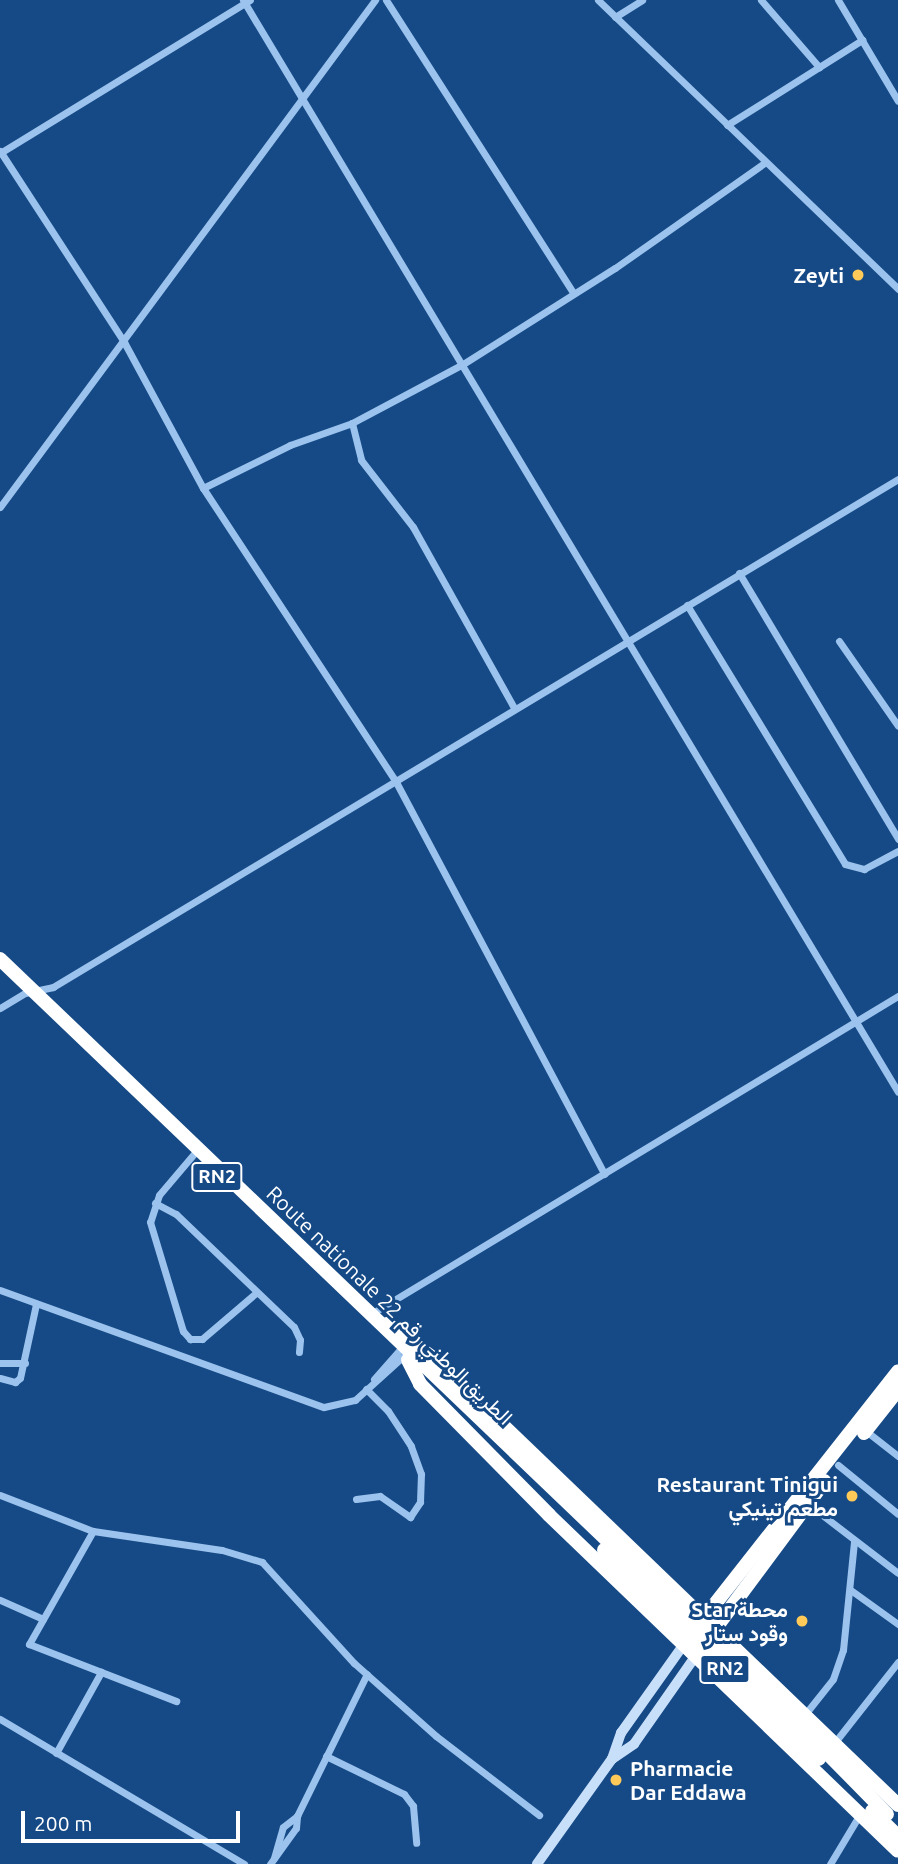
<!DOCTYPE html>
<html>
<head>
<meta charset="utf-8">
<style>
	body { margin:0 }
	#map { position:relative; width:898px; height:1864px; overflow:hidden; background:#164a86; font-family:Ubuntu,Vazirmatn,sans-serif }
	div>[style] { position:absolute }
	.street>* { height:7px; margin:-3.5px; padding:0 3.5px; transform-origin:3.5px; border-radius:3.5px; background:#9bc3ee }
	.secondary>* { height:10px; margin:-5px; padding:0 5px; transform-origin:5px; border-radius:5px; background:#c8dffa }
	.highway>* { height:14px; margin:-7px; padding:0 7px; transform-origin:7px; border-radius:7px; background:#fff }
	.highway-bridge>* { height:14px; margin:-7px; padding:0 7px; transform-origin:7px; border-radius:7px; background:#fff }
	.dots>* { width:19px; height:19px; translate:-50% -50%; box-sizing:border-box; border:4px solid #164a86; border-radius:50% }
	span { translate:-50% -50%; white-space:nowrap; text-align:center; line-height:1.15; -webkit-text-stroke:6px #164a86; paint-order:stroke }
	.shield-label span { padding:2px 5px; background:#164a86; border:2px solid; border-radius:5px; -webkit-text-stroke-width:0 }
	.shield-label { font-size:19px; color:#fff; font-weight:700 }
	.poi-label { font-size:21px; color:#fff; font-weight:700 }
	.right { translate:-100% -50%; text-align:right }
	.left { translate:0 -50%; text-align:left }
	.street-label { font-size:21px; color:#fff }
	.scale { position:absolute; left:21px; top:1811px; width:219px; height:32px; box-sizing:border-box; border:4px solid #fff; border-top:0; padding-left:9px; font-size:21px; line-height:24px; white-space:nowrap; color:#fff; -webkit-text-stroke:5px #164a86; paint-order:stroke }
</style>
</head>
<body>
<div id="map">
	<div class="street">
		<i style="left:243px;top:0;width:1273px;rotate:59.04deg"></i>
		<i style="left:386px;top:0;width:347px;rotate:57.4deg"></i>
		<i style="left:598px;top:0;width:417px;rotate:43.9deg"></i>
		<i style="left:761px;top:0;width:89px;rotate:49.1deg"></i>
		<i style="left:838px;top:0;width:117px;rotate:59.3deg"></i>
		<i style="left:615px;top:17px;width:32px;rotate:-32deg"></i>
		<i style="left:727px;top:125px;width:160px;rotate:-32.2deg"></i>
		<i style="left:0;top:151px;width:228px;rotate:57deg"></i>
		<i style="left:124px;top:342px;width:166px;rotate:61.6deg"></i>
		<i style="left:203px;top:488px;width:352px;rotate:56.7deg"></i>
		<i style="left:396px;top:782px;width:444px;rotate:62deg"></i>
		<i style="left:0;top:153px;width:293px;rotate:-31.5deg"></i>
		<i style="left:352px;top:423px;width:38px;rotate:76deg"></i>
		<i style="left:361px;top:460px;width:85px;rotate:52.2deg"></i>
		<i style="left:413px;top:527px;width:207px;rotate:60.8deg"></i>
		<i style="left:203px;top:488px;width:97px;rotate:-26.3deg"></i>
		<i style="left:290px;top:445px;width:66px;rotate:-19.5deg"></i>
		<i style="left:352px;top:423px;width:126px;rotate:-28deg"></i>
		<i style="left:463px;top:364px;width:180px;rotate:-32.3deg"></i>
		<i style="left:615px;top:268px;width:184px;rotate:-35.1deg"></i>
		<i style="left:0;top:507px;width:631px;rotate:-53.51deg"></i>
		<i style="left:739px;top:573px;width:310px;rotate:59.1deg"></i>
		<i style="left:687px;top:605px;width:303px;rotate:58.6deg"></i>
		<i style="left:845px;top:864px;width:20px;rotate:15deg"></i>
		<i style="left:864px;top:869px;width:38px;rotate:-28deg"></i>
		<i style="left:839px;top:641px;width:103px;rotate:55.2deg"></i>
		<i style="left:0;top:1008px;width:29px;rotate:-31deg"></i>
		<i style="left:25px;top:993px;width:29px;rotate:-12deg"></i>
		<i style="left:53px;top:987px;width:986px;rotate:-31.01deg"></i>
		<i style="left:198px;top:1149px;width:60px;rotate:130.3deg"></i>
		<i style="left:159px;top:1195px;width:28px;rotate:108deg"></i>
		<i style="left:150px;top:1222px;width:114px;rotate:73.2deg"></i>
		<i style="left:183px;top:1331px;width:11px;rotate:49deg"></i>
		<i style="left:190px;top:1339px;width:12px"></i>
		<i style="left:202px;top:1339px;width:72px;rotate:-40.5deg"></i>
		<i style="left:155px;top:1203px;width:24px;rotate:28deg"></i>
		<i style="left:176px;top:1214px;width:163px;rotate:43.8deg"></i>
		<i style="left:294px;top:1327px;width:14px;rotate:65deg"></i>
		<i style="left:300px;top:1340px;width:12px;rotate:95deg"></i>
		<i style="left:0;top:1290px;width:344px;rotate:19.9deg"></i>
		<i style="left:324px;top:1407px;width:32px;rotate:-13deg"></i>
		<i style="left:355px;top:1400px;width:72px;rotate:-42.2deg"></i>
		<i style="left:371px;top:1314px;width:616px;rotate:-31.11deg"></i>
		<i style="left:0;top:1363px;width:25px"></i>
		<i style="left:0;top:1378px;width:16px;rotate:15deg"></i>
		<i style="left:15px;top:1382px;width:6px;rotate:-39deg"></i>
		<i style="left:20px;top:1378px;width:76px;rotate:-77.8deg"></i>
		<i style="left:374px;top:1379px;width:44px;rotate:-48.7deg"></i>
		<i style="left:866px;top:1431px;width:41px;rotate:38deg"></i>
		<i style="left:838px;top:1465px;width:77px;rotate:39.2deg"></i>
		<i style="left:0;top:1495px;width:100px;rotate:21.2deg"></i>
		<i style="left:93px;top:1531px;width:130px;rotate:8.4deg"></i>
		<i style="left:222px;top:1550px;width:42px;rotate:16.7deg"></i>
		<i style="left:262px;top:1562px;width:137px;rotate:47.7deg"></i>
		<i style="left:354px;top:1663px;width:110px;rotate:41.7deg"></i>
		<i style="left:436px;top:1736px;width:130px;rotate:37.5deg"></i>
		<i style="left:356px;top:1499px;width:24px;rotate:-7deg"></i>
		<i style="left:380px;top:1496px;width:37px;rotate:35deg"></i>
		<i style="left:410px;top:1517px;width:18px;rotate:-56deg"></i>
		<i style="left:420px;top:1502px;width:28px;rotate:-88deg"></i>
		<i style="left:421px;top:1474px;width:30px;rotate:-110deg"></i>
		<i style="left:411px;top:1446px;width:42px;rotate:-123.3deg"></i>
		<i style="left:388px;top:1411px;width:31px;rotate:-135deg"></i>
		<i style="left:808px;top:1504px;width:113px;rotate:37.5deg"></i>
		<i style="left:93px;top:1531px;width:130px;rotate:119.5deg"></i>
		<i style="left:29px;top:1644px;width:158px;rotate:21.2deg"></i>
		<i style="left:852px;top:1591px;width:57px;rotate:35.7deg"></i>
		<i style="left:0;top:1600px;width:47px;rotate:23.8deg"></i>
		<i style="left:806px;top:1713px;width:43px;rotate:-51.5deg"></i>
		<i style="left:833px;top:1679px;width:31px;rotate:-71deg"></i>
		<i style="left:843px;top:1650px;width:110px;rotate:-84.2deg"></i>
		<i style="left:0;top:1719px;width:284px;rotate:30.7deg"></i>
		<i style="left:835px;top:1742px;width:102px;rotate:-51.8deg"></i>
		<i style="left:56px;top:1753px;width:93px;rotate:-60.9deg"></i>
		<i style="left:326px;top:1756px;width:87px;rotate:26deg"></i>
		<i style="left:404px;top:1794px;width:15px;rotate:53deg"></i>
		<i style="left:413px;top:1806px;width:37px;rotate:85deg"></i>
		<i style="left:274px;top:1858px;width:32px;rotate:-74deg"></i>
		<i style="left:283px;top:1827px;width:18px;rotate:-38deg"></i>
		<i style="left:270px;top:1864px;width:44px;rotate:-54.2deg"></i>
		<i style="left:296px;top:1828px;width:12px;rotate:-85deg"></i>
		<i style="left:297px;top:1816px;width:158px;rotate:-63.8deg"></i>
		<i style="left:830px;top:1864px;width:58px;rotate:-59deg"></i>
	</div>
	<div class="secondary">
		<i style="left:612px;top:1759px;width:27px;rotate:-34deg"></i>
		<i style="left:634px;top:1744px;width:106px;rotate:-55deg"></i>
		<i style="left:537px;top:1864px;width:129px;rotate:-54.5deg"></i>
		<i style="left:612px;top:1759px;width:28px;rotate:-71deg"></i>
		<i style="left:621px;top:1733px;width:109px;rotate:-54.7deg"></i>
	</div>
	<div class="highway">
		<i style="left:0;top:959px;width:883px;rotate:43.76deg"></i>
		<i style="left:387px;top:1324px;width:57px;rotate:36.5deg"></i>
		<i style="left:433px;top:1358px;width:645px;rotate:43.87deg"></i>
		<i style="left:408px;top:1360px;width:27px;rotate:63deg"></i>
		<i style="left:420px;top:1384px;width:184px;rotate:45.4deg"></i>
		<i style="left:549px;top:1515px;width:484px;rotate:43.9deg"></i>
		<i style="left:864px;top:1433px;width:55px;rotate:-51.7deg"></i>
		<i style="left:604px;top:1550px;width:40px;rotate:45deg"></i>
		<i style="left:700px;top:1623px;width:320px;rotate:-51.8deg"></i>
		<i style="left:712px;top:1633px;width:189px;rotate:-53.4deg"></i>
		<i style="left:826px;top:1752px;width:87px;rotate:45.5deg"></i>
		<i style="left:872px;top:1811px;width:36px;rotate:44deg"></i>
	</div>
	<div class="highway-bridge">
		<i style="left:638px;top:1570px;width:262px;rotate:44.1deg"></i>
		<i style="left:632px;top:1578px;width:260px;rotate:44.1deg"></i>
	</div>
	<div class="dots">
		<i style="left:858px;top:275px;background:#ffca58"></i>
		<i style="left:852px;top:1496px;background:#ffca58"></i>
		<i style="left:802px;top:1621px;background:#ffca58"></i>
		<i style="left:616px;top:1780px;background:#ffca58"></i>
	</div>
	<div class="shield-label">
		<span style="left:217px;top:1177px">RN2</span>
		<span style="left:725px;top:1669px">RN2</span>
	</div>
	<div class="poi-label">
		<span class="right" style="left:844px;top:275px">Zeyti</span>
		<span class="right" style="left:838px;top:1496px">Restaurant Tinigui<br>مطعم تينيكي</span>
		<span class="right" style="left:788px;top:1621px">Star محطة<br>وقود ستار</span>
		<span class="left" style="left:630px;top:1780px">Pharmacie<br>Dar Eddawa</span>
	</div>
	<div class="street-label">
		<span style="left:390px;top:1305px;rotate:44deg">Route nationale 22 الطريق الوطني رقم</span>
	</div>
	<div class="scale">200 m</div>
</div>
</body>
</html>
